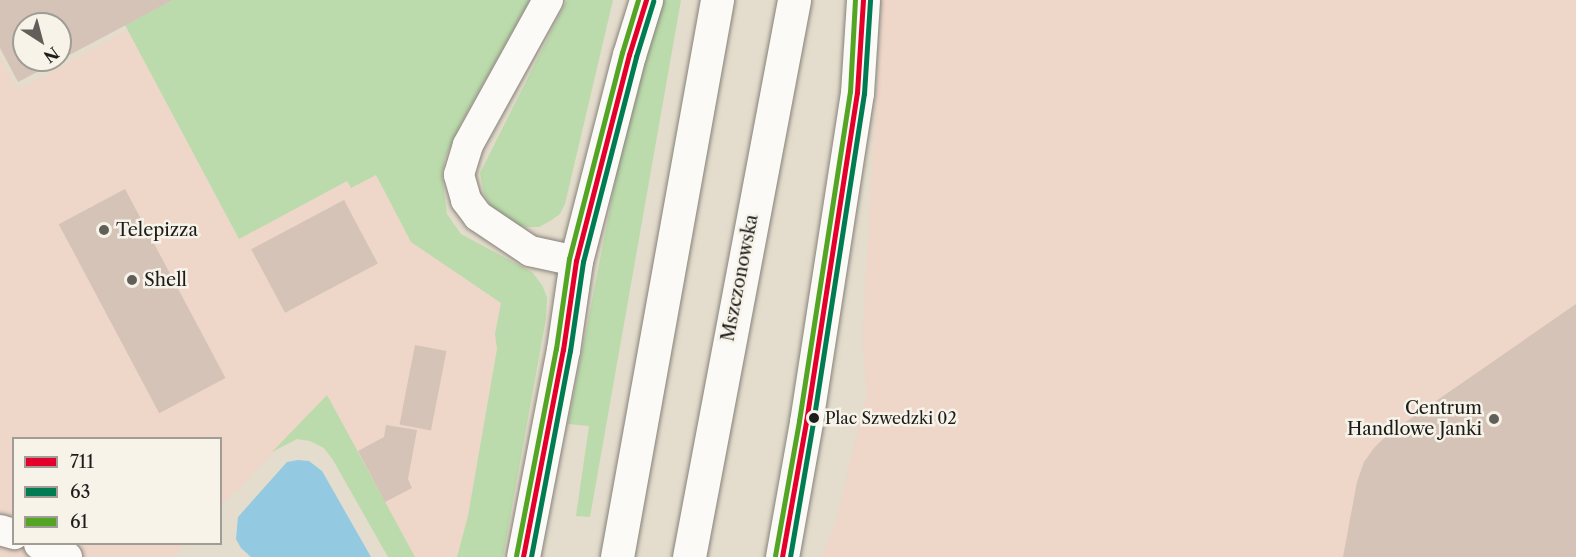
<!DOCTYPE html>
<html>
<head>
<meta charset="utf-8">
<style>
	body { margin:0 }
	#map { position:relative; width:1576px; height:557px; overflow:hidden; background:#e4dccc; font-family:"Libre Caslon Text",serif }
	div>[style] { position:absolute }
	.built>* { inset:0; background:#eed6c9 }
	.green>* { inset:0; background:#bbdbac }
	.water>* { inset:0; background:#93cae2 }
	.building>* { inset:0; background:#d4c3b6; transform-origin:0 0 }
	.roads { filter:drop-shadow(0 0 2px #86827a) drop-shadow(0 0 2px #86827a) }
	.minor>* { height:30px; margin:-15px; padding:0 15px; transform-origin:15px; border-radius:15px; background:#fbfaf7 }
	.secondary>* { height:33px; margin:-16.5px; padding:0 16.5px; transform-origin:16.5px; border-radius:16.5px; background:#fbfaf7 }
	.bus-1>* { height:4.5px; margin:-2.25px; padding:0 2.25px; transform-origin:2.25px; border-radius:2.25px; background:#e4002b }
	.bus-2>* { height:4.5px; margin:-2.25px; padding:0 2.25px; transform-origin:2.25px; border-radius:2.25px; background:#007c52 }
	.bus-3>* { height:4.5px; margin:-2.25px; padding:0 2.25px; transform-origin:2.25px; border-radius:2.25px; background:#55a525 }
	.dots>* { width:16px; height:16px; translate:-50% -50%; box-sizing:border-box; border:3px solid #f7f3e8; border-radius:50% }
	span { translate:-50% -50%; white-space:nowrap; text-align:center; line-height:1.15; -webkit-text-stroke:5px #f7f3e8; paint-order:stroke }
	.bus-label { font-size:16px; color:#1c1c1c }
	.left { translate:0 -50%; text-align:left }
	.poi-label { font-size:18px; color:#1c1c1c }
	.right { translate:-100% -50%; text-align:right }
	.street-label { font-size:18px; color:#1c1c1c }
	.legend { position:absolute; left:12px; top:437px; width:210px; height:108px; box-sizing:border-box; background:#f7f3e8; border:2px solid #9f9d96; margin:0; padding:8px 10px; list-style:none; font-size:18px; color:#1c1c1c }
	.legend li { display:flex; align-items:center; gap:12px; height:30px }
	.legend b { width:30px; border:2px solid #9f9d96 }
	.north { position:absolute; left:12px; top:12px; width:60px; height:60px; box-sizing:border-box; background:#f7f3e8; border:2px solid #9f9d96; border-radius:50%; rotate:144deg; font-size:16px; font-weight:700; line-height:24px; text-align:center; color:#1c1c1c }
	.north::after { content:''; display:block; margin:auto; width:21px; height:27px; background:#625f5a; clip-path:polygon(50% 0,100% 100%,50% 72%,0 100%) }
</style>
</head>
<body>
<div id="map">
	<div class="built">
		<i style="clip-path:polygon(882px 0,1576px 0,1576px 557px,821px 557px,836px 522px,867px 392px,862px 339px)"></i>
		<i style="clip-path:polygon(128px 30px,238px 238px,347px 181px,352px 188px,376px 175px,411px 242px,501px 303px,495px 334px,497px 349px,468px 516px,457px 557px,415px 557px,327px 395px,241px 487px,221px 504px,220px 438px,14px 438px,14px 544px,184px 544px,174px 557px,0 557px,0 57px,18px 90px)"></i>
	</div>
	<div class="green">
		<i style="clip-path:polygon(173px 0,530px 0,460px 125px,445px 158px,442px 174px,447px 214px,461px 234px,532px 272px,542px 285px,547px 297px,546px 318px,503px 557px,457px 557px,468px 516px,497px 349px,495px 334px,501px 303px,411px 242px,376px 175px,351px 188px,347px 181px,239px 239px,125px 25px)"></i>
		<i style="clip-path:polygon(567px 0,613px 0,565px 204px,560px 214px,550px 221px,539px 227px,527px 227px,516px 225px,493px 210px,484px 194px,480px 173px)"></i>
		<i style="clip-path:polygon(658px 0,681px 0,590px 517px,576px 516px,589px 426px,568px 424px,637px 69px)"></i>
		<i style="clip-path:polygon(327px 395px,415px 557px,388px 557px,333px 460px,324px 448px,310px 441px,297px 439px,272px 452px)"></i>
	</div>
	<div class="water">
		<i style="clip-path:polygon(298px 460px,309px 461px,322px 471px,371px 557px,251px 557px,241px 548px,236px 539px,238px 517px,287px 462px)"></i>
	</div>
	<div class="building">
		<i style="clip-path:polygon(0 0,173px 0,60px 60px,60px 24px,24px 24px,24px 60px,60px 60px,18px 82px,0 48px)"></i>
		<i style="left:125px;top:189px;width:214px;height:75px;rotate:62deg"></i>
		<i style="left:344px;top:200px;width:72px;height:105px;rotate:62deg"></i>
		<i style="clip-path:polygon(1576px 304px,1576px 557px,1343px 557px,1357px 482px,1364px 462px,1374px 448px,1387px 435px)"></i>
		<i style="left:415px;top:345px;width:32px;height:81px;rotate:11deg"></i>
		<i style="clip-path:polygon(386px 425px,417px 430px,408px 479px,412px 488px,385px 502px,358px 451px,384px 437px)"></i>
	</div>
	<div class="roads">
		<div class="minor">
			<i style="left:548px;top:0;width:166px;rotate:118.9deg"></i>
			<i style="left:468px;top:145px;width:31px;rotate:107deg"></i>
			<i style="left:459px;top:175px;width:26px;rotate:74deg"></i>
			<i style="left:466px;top:200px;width:20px;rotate:53deg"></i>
			<i style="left:478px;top:216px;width:63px;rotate:33.9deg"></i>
			<i style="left:530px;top:251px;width:47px;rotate:12.3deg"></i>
			<i style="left:0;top:530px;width:15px;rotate:16deg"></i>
			<i style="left:39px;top:544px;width:31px;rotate:25deg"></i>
		</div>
		<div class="secondary">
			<i style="left:523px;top:557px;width:211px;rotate:-79.1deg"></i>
			<i style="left:563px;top:350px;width:90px;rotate:-81.7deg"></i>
			<i style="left:576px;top:261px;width:213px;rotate:-75.6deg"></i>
			<i style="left:629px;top:55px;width:58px;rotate:-72.8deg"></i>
			<i style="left:617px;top:557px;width:566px;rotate:-79.82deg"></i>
			<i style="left:689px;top:557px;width:567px;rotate:-79.32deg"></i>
			<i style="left:782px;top:557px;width:137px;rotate:-79.9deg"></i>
			<i style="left:806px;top:422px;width:333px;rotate:-81.2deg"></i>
			<i style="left:857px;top:93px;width:93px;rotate:-86.3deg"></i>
		</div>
	</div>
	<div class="bus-1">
		<i style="left:523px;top:557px;width:211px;rotate:-79.1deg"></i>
		<i style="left:563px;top:350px;width:90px;rotate:-81.7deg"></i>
		<i style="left:576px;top:261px;width:213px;rotate:-75.6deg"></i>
		<i style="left:629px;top:55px;width:58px;rotate:-72.8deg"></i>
		<i style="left:782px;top:557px;width:137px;rotate:-79.9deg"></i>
		<i style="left:806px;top:422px;width:333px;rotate:-81.2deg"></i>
		<i style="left:857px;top:93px;width:93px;rotate:-86.3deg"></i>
	</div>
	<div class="bus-2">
		<i style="left:531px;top:557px;width:210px;rotate:-79.3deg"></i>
		<i style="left:570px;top:351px;width:90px;rotate:-81.7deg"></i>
		<i style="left:583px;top:262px;width:212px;rotate:-75.5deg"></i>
		<i style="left:636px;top:57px;width:58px;rotate:-72.8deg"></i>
		<i style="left:790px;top:557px;width:136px;rotate:-80.3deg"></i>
		<i style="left:813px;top:423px;width:333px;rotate:-81.2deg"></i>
		<i style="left:864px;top:94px;width:94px;rotate:-86.3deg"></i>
	</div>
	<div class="bus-3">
		<i style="left:516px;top:556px;width:211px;rotate:-79.1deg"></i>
		<i style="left:556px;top:349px;width:91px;rotate:-81.8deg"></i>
		<i style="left:569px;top:259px;width:213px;rotate:-75.6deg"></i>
		<i style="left:622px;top:53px;width:55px;rotate:-73.2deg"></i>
		<i style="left:775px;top:556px;width:137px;rotate:-79.9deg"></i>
		<i style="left:799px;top:421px;width:333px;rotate:-81.2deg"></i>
		<i style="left:850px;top:92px;width:92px;rotate:-86.9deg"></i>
	</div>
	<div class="dots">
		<i style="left:104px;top:230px;background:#625f5a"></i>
		<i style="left:132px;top:280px;background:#625f5a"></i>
		<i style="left:814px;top:418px;background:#1c1c1c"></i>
		<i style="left:1494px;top:419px;background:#625f5a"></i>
	</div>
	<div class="bus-label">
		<span class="left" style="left:825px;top:418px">Plac Szwedzki 02</span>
	</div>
	<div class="poi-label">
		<span class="left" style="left:116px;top:230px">Telepizza</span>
		<span class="left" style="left:144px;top:280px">Shell</span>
		<span class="right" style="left:1482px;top:419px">Centrum<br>Handlowe Janki</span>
	</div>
	<div class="street-label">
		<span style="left:740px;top:278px;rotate:-79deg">Mszczonowska</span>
	</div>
	<ul class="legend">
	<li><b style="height:8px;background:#e4002b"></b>711</li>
	<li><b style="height:8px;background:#007c52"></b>63</li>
	<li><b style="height:8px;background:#55a525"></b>61</li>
	</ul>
	<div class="north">N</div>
</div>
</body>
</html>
